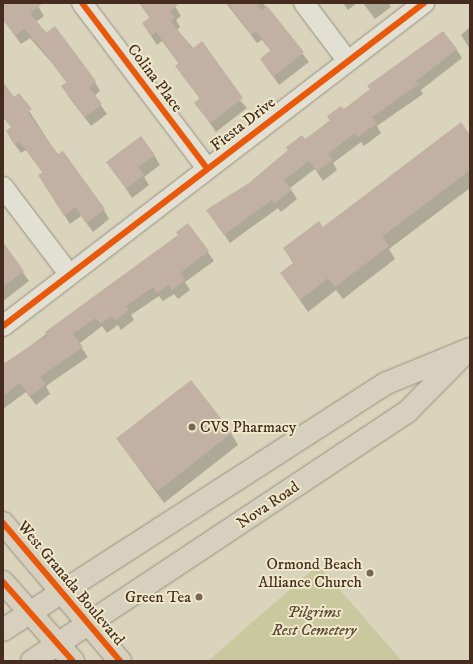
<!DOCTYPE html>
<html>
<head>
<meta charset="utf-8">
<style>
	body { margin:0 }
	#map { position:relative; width:473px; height:664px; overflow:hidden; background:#dad4bc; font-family:"IM FELL DW Pica",serif }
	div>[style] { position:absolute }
	.green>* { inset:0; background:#cac89e }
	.shadow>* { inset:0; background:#0003 }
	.building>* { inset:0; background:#c2b0a3; transform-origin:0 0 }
	.roads { filter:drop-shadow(0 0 1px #979081) drop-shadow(0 0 1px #979081) }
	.minor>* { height:20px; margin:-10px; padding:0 10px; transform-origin:10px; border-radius:10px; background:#e2dfd3 }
	.major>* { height:22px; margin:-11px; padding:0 11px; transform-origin:11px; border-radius:11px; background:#d7d0bf }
	.cycleway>* { height:6px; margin:-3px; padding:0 3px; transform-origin:3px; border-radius:3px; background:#e8590c }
	.dots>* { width:11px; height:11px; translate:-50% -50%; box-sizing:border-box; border:2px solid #efe8cb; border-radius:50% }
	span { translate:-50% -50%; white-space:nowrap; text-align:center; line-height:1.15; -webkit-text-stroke:4px #efe8cb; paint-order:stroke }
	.street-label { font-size:16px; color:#452c1f }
	.poi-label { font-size:16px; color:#452c1f }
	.left { translate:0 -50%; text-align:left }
	.right { translate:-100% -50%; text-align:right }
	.park-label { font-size:16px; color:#5d4934; font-style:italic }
	.frame { position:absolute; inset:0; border:4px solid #452c1f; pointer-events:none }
</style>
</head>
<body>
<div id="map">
	<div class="green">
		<i style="clip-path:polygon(318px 565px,402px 661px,208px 661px)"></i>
	</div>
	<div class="shadow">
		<i style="clip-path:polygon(3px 3px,36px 3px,44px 16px,36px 22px,95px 82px,100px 91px,94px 96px,107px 114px,91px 126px,68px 96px,63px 87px,67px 83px,52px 63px,30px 38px,21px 44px,3px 19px)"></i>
		<i style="clip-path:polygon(139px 3px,173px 3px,181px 16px,176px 20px,180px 27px,177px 30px,247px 108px,216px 132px,196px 103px,201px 100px,182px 75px,177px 66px,179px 64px,162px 41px,157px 45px,149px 33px,143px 23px,150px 18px)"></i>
		<i style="clip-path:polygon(226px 3px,263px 3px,309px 62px,279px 85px,261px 59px,271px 51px,262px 40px,257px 43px)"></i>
		<i style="clip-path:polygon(343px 3px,357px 3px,348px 10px)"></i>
		<i style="clip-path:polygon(363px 3px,389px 3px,391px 7px,375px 19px)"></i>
		<i style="clip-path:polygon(470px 27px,470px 49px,461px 35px)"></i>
		<i style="clip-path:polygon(456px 49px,462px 58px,421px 90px,423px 94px,377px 126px,381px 133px,364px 146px,361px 142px,333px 163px,337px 170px,323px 181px,315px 169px,290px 188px,297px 199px,281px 212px,278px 208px,230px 243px,207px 211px,250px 184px,343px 110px)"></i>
		<i style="clip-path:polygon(3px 84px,14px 98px,19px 95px,58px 156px,104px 210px,109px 219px,93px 232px,81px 216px,70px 224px,45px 185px,43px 173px,26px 150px,21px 153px,12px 141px,7px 132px,12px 128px,3px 117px)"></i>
		<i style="clip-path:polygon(470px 136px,470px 188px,389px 249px,395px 259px,343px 299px,336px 290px,308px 312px,281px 273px,294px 264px,284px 249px,323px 228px)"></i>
		<i style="clip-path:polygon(154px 155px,160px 165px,144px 177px,149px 185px,132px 198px,108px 162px)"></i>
		<i style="clip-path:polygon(188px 224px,214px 261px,185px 282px,190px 290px,178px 299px,174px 294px,163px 301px,159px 296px,131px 315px,134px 320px,121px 330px,118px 325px,107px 333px,102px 326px,79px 344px,88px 357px,46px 386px,50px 394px,36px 405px,26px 392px,3px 409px,3px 366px,179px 236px)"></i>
		<i style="clip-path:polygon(3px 244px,29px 281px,3px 301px)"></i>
		<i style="clip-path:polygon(231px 433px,238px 445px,164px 503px,117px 439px)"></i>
	</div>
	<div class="building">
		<i style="clip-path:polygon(3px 3px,43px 3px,30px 13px,46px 33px,55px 26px,96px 81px,89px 87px,102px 104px,85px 117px,61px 86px,67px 82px,45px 53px,24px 29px,15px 36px,3px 20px)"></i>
		<i style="clip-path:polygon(139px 3px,180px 3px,170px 11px,175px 17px,171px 21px,192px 49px,202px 41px,243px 98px,210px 123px,194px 103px,200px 98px,175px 66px,179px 63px,156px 32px,151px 36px,142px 23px,150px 17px)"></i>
		<i style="clip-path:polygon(228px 3px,256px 3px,262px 10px,267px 6px,304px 52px,273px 77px,260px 59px,271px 50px,256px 31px,251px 35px)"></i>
		<i style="clip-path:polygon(443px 31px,457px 49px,416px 81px,419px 84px,372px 117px,377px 123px,358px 137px,355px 133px,328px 154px,333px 160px,317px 172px,309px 161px,284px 180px,292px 190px,275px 203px,272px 200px,224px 235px,206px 210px,249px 183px,288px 150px,286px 147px,302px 135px,305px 139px,330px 121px,327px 116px,341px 106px,344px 109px,370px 89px,367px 86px)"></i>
		<i style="clip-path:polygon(3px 82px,14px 97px,19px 93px,32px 109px,28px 112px,38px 127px,58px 154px,63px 151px,105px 209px,87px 223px,75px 207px,64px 216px,38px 175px,43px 172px,19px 141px,15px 144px,6px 131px,11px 127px,3px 116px)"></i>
		<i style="clip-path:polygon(461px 122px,470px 135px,470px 170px,382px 237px,389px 246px,335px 287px,328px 278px,300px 300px,280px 273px,294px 262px,283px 248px,319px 221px,323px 227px)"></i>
		<i style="clip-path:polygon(141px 136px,155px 155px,138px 167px,144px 175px,126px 189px,106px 162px)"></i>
		<i style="clip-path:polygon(188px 223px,209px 251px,180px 273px,185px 280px,172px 290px,168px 285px,157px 293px,153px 287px,126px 306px,129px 310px,115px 321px,112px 316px,101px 324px,96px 318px,73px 334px,83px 347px,40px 377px,46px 384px,30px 396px,20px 383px,3px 396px,3px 364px,47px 335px,45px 332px,178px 235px,176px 232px)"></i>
		<i style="clip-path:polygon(3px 242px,24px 271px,3px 287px)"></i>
		<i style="left:191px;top:380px;width:67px;height:95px;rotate:52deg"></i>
	</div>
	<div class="roads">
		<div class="minor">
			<i style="left:82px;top:3px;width:207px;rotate:52.9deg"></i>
			<i style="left:304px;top:3px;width:71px;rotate:53deg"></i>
			<i style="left:3px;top:187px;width:109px;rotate:52.8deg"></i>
			<i style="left:3px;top:326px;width:531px;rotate:-37.5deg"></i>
		</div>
		<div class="major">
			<i style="left:3px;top:523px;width:181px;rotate:49.7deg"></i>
			<i style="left:3px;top:582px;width:106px;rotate:48.5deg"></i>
			<i style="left:3px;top:630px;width:457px;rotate:-32.8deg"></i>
			<i style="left:387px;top:383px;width:90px;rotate:-22.3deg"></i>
			<i style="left:32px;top:661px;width:450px;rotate:-33.6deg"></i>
			<i style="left:407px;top:412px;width:76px;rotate:-45.5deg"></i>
		</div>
	</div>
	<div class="cycleway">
		<i style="left:82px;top:3px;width:207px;rotate:52.9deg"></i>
		<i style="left:3px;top:326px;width:531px;rotate:-37.5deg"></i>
		<i style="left:3px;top:523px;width:181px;rotate:49.7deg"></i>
		<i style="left:3px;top:582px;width:106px;rotate:48.5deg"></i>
	</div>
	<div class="dots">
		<i style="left:192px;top:427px;background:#796756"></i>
		<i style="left:370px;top:573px;background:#796756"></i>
		<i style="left:199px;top:597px;background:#796756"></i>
	</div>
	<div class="street-label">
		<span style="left:155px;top:78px;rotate:53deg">Colina Place</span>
		<span style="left:243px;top:124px;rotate:-38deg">Fiesta Drive</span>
		<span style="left:268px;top:505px;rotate:-34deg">Nova Road</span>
		<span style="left:71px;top:583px;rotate:50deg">West Granada Boulevard</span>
	</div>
	<div class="poi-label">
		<span class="left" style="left:200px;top:427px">CVS Pharmacy</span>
		<span class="right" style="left:362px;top:573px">Ormond Beach<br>Alliance Church</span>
		<span class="right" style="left:191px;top:597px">Green Tea</span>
	</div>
	<div class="park-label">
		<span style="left:314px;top:621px">Pilgrims<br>Rest Cemetery</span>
	</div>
	<div class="frame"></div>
</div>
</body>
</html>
